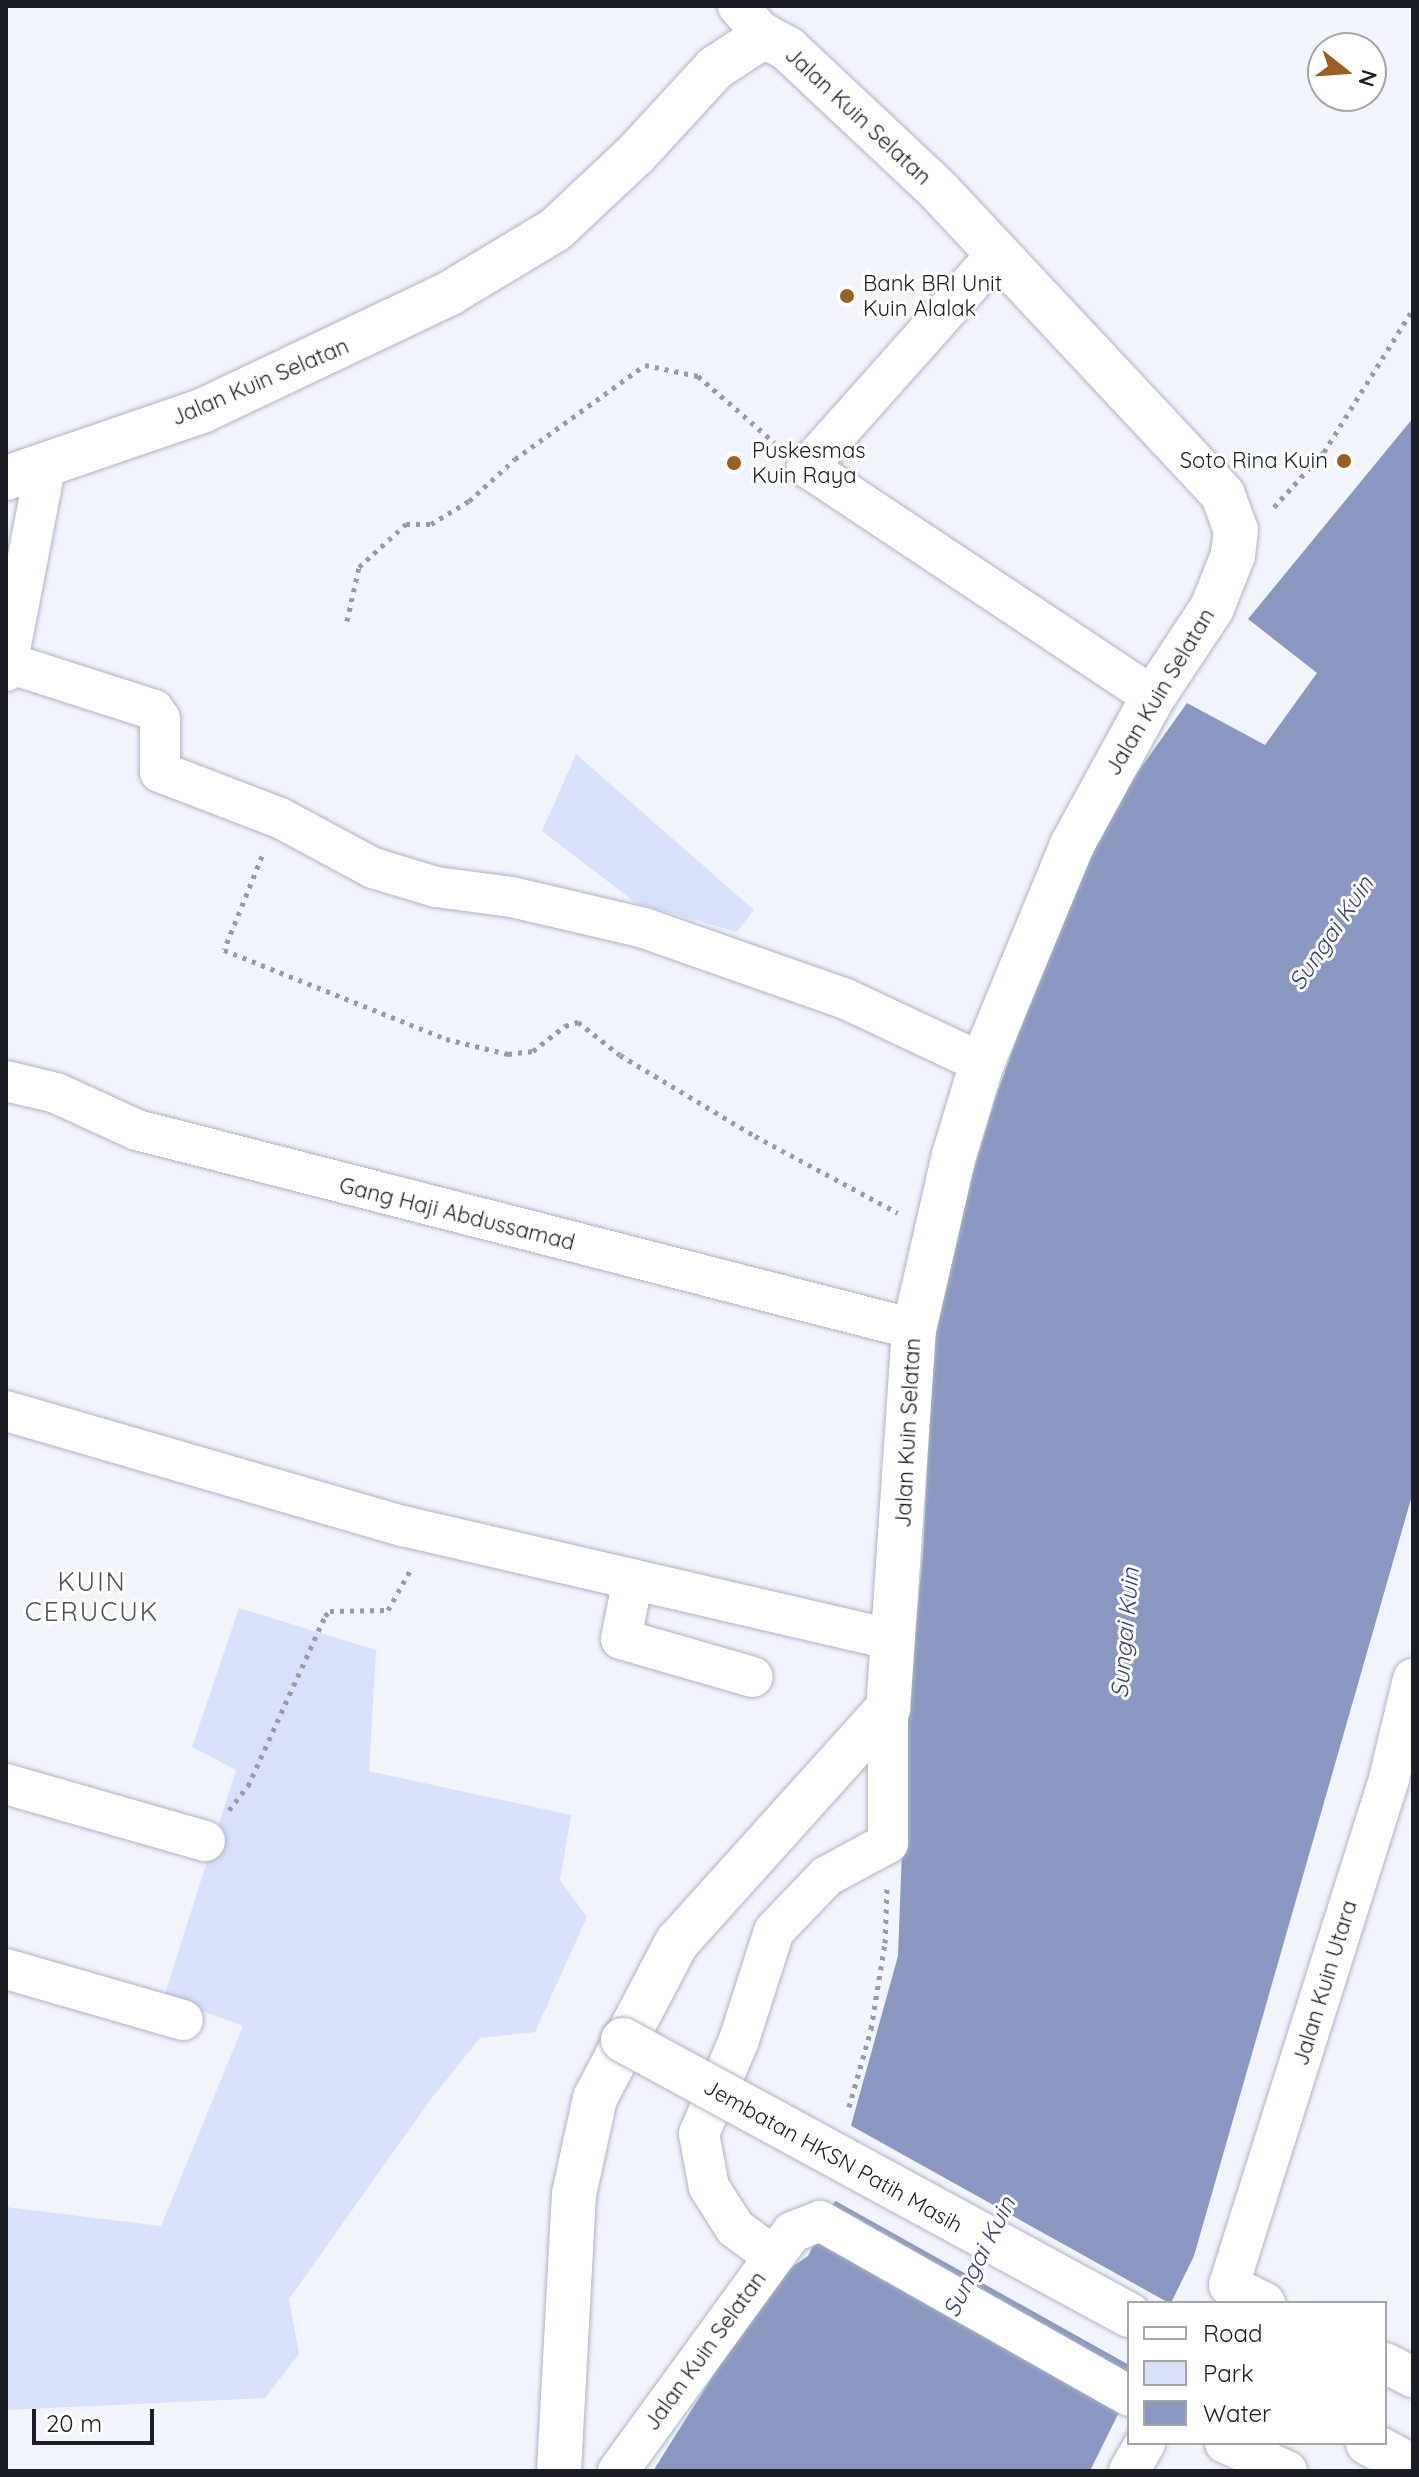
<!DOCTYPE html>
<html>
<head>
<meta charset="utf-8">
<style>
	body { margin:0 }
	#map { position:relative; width:1419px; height:2477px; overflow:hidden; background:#f2f4fc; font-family:Quicksand,sans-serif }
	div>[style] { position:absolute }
	.green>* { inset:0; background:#d8e0fb }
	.water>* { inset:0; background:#8a97c0 }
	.pier>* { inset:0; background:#f2f4fc }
	.path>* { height:5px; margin-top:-2.5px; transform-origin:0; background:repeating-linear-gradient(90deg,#999ba3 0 4px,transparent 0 10px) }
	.roads { filter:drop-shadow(0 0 2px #adb3c6) drop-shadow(0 0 2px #adb3c6) }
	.minor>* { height:40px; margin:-20px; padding:0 20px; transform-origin:20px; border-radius:20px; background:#fff }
	.major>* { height:44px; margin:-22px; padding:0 22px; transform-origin:22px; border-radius:22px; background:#fff }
	.bridges { filter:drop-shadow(0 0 2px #adb3c6) drop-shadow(0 0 2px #adb3c6) }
	.major-bridge>* { height:44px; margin:-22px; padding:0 22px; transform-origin:22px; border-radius:22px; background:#fff }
	.dots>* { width:22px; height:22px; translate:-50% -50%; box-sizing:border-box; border:4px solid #fff; border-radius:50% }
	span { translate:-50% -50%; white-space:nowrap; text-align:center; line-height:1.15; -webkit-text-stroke:6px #fff; paint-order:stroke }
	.street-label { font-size:22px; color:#1a1d24 }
	.poi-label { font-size:22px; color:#1a1d24 }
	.left { translate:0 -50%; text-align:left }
	.right { translate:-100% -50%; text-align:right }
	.water-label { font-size:24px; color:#364379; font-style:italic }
	.quarter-label { font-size:26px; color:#4b5061; letter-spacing:2px }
	.frame { position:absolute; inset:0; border:8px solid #1a1d24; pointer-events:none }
	.legend { position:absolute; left:1127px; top:2301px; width:260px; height:144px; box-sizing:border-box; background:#fff; border:2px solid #a3a5a7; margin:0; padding:10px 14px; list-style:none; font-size:24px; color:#1a1d24 }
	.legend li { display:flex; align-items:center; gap:16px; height:40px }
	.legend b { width:40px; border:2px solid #a3a5a7 }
	.north { position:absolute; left:1307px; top:32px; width:80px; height:80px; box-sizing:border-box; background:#fff; border:2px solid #a3a5a7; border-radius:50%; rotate:107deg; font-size:22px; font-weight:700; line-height:32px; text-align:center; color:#1a1d24 }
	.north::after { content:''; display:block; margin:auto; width:28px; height:36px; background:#9c5f22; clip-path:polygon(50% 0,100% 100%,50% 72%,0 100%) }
	.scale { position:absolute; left:32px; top:2409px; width:122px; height:36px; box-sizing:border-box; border:4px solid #1a1d24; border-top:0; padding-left:10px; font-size:24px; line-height:28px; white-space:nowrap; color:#1a1d24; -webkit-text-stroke:6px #fff; paint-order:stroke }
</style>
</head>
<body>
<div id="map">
	<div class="green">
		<i style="clip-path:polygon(576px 754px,754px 910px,737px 932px,636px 903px,542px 831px)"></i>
		<i style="clip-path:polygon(239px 1608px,376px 1650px,369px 1771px,571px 1815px,560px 1880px,587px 1917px,535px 2032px,480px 2038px,431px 2099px,289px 2299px,299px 2354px,265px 2398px,6px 2410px,6px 2207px,161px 2226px,243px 2026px,164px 1997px,236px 1770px,192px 1747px)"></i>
	</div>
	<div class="water">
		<i style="clip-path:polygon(1413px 418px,1413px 1492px,1194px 2256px,1171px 2303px,1129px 2303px,1129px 2392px,1090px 2471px,653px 2471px,774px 2279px,808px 2256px,838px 2195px,847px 2140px,898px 1956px,907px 1718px,923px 1552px,936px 1295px,996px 1096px,1045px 961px,1115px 804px,1187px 703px,1265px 745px,1317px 673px,1248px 619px)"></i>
	</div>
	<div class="pier">
		<i style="clip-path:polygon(848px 2124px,1169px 2303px,1129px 2303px,1129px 2365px,832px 2199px,832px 2175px)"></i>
	</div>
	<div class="path">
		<i style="left:1274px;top:507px;width:74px;rotate:-47.7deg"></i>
		<i style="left:1324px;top:452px;width:168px;rotate:-58.1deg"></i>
		<i style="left:347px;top:621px;width:55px;rotate:-77.5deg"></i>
		<i style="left:359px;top:567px;width:64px;rotate:-42.5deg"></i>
		<i style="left:406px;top:524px;width:25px"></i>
		<i style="left:431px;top:524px;width:44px;rotate:-31.2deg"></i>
		<i style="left:469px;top:501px;width:62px;rotate:-42.4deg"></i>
		<i style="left:515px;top:459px;width:160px;rotate:-35.9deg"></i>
		<i style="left:645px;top:365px;width:54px;rotate:11.7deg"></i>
		<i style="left:698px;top:376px;width:101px;rotate:41deg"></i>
		<i style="left:262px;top:856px;width:101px;rotate:112deg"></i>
		<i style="left:224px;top:950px;width:239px;rotate:21.8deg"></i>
		<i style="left:446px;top:1039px;width:64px;rotate:13.6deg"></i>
		<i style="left:508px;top:1054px;width:25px;rotate:-7deg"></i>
		<i style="left:533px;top:1051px;width:41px;rotate:-38deg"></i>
		<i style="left:565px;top:1026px;width:14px;rotate:-17deg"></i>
		<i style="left:578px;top:1022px;width:53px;rotate:38.2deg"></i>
		<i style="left:620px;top:1055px;width:157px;rotate:31deg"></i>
		<i style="left:755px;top:1136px;width:162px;rotate:28.3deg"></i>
		<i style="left:229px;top:1810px;width:31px;rotate:-52deg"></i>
		<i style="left:248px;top:1786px;width:187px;rotate:-65.6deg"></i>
		<i style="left:325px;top:1616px;width:7px;rotate:-45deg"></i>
		<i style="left:330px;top:1611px;width:58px;rotate:-1deg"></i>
		<i style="left:388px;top:1610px;width:47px;rotate:-60.7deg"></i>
		<i style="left:849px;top:2107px;width:81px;rotate:-74.2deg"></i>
		<i style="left:871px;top:2029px;width:87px;rotate:-80.8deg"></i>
		<i style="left:885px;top:1943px;width:55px;rotate:-87.9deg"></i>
	</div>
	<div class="roads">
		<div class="minor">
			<i style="left:738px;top:6px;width:40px;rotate:49deg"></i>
			<i style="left:997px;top:254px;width:285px;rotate:131.7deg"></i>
			<i style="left:807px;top:467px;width:415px;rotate:33.6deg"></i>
			<i style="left:8px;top:663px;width:153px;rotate:17.8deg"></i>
			<i style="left:154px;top:710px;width:11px;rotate:56deg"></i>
			<i style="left:160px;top:719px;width:53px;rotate:90deg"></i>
			<i style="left:160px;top:772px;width:129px;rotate:21deg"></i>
			<i style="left:280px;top:818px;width:106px;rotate:28.3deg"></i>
			<i style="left:373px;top:868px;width:66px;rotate:16.8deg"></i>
			<i style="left:436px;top:887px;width:77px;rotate:7.5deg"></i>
			<i style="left:512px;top:897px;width:136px;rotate:13.2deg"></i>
			<i style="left:644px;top:928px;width:214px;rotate:19.4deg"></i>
			<i style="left:846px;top:999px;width:150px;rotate:25.2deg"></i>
			<i style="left:6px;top:671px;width:212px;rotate:-79.1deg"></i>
			<i style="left:6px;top:1081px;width:51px;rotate:13.5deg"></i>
			<i style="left:56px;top:1093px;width:89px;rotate:24.6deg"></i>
			<i style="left:137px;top:1130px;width:802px;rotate:14.37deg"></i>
			<i style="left:6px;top:1411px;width:413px;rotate:16.2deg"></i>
			<i style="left:403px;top:1526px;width:504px;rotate:13.07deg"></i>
			<i style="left:633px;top:1579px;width:61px;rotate:101.3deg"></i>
			<i style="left:621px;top:1639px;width:137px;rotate:16.1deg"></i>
			<i style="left:6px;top:1784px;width:207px;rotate:16deg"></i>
			<i style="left:6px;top:1969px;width:184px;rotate:16.1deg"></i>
			<i style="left:773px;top:2256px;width:47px;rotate:-143.6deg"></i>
			<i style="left:735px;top:2228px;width:49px;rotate:-122.4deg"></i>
			<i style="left:709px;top:2187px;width:54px;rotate:-100.7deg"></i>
			<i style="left:699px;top:2134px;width:102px;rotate:-66.9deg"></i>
			<i style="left:739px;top:2040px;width:114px;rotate:-72.2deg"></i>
			<i style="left:774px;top:1931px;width:76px;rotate:-46.1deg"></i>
			<i style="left:827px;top:1876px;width:69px;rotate:-28.4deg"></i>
			<i style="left:888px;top:1843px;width:135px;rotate:-90deg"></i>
			<i style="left:1265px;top:2303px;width:40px;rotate:-153.4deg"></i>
			<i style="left:1229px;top:2285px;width:531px;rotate:-72.45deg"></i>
			<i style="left:1389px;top:1779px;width:103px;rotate:-76.5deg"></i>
			<i style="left:1385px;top:2363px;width:31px;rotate:27deg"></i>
			<i style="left:1225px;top:2443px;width:68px;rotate:24.3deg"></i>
			<i style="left:618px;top:2471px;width:296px;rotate:-53.9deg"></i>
			<i style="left:792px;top:2232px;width:30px;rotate:-21deg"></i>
			<i style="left:820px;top:2221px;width:355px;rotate:29.5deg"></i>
			<i style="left:1129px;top:2471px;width:32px;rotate:-60deg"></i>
		</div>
		<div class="major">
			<i style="left:6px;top:478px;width:207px;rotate:-18.9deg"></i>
			<i style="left:202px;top:411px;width:275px;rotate:-25.4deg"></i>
			<i style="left:450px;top:293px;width:122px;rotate:-31deg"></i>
			<i style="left:555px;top:230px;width:111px;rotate:-43.2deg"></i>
			<i style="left:636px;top:154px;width:117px;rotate:-47.4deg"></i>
			<i style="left:715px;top:68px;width:59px;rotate:-33.1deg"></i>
			<i style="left:764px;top:36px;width:27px;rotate:28deg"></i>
			<i style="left:788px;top:49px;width:206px;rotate:43.2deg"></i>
			<i style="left:938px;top:190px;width:417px;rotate:46.9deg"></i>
			<i style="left:1223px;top:495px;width:37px;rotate:70deg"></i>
			<i style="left:1236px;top:530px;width:25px;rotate:97deg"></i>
			<i style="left:1233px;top:555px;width:57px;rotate:111.6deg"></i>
			<i style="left:1212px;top:608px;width:107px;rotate:123.5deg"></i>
			<i style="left:1153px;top:697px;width:169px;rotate:118.7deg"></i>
			<i style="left:1072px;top:845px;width:236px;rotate:112.4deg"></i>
			<i style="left:982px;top:1063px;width:96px;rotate:106.9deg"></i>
			<i style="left:954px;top:1155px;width:179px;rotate:102.9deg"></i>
			<i style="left:914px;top:1329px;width:380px;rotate:93.9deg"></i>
			<i style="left:888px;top:1708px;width:315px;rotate:132deg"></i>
			<i style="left:677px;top:1942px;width:176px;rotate:117.7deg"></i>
			<i style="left:595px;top:2098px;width:98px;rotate:102.3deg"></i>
			<i style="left:574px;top:2194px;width:277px;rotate:93.1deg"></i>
			<i style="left:1368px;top:2443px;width:51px;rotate:28.1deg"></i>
		</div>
	</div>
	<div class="bridges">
		<div class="major-bridge">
			<i style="left:623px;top:2040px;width:576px;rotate:28.52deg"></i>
		</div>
	</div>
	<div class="dots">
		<i style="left:847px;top:296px;background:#9c5f22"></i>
		<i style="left:1344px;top:461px;background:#9c5f22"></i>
		<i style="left:734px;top:463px;background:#9c5f22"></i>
	</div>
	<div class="street-label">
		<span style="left:858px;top:116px;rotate:43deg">Jalan Kuin Selatan</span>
		<span style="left:260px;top:382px;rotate:-23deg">Jalan Kuin Selatan</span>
		<span style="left:1160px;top:692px;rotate:-59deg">Jalan Kuin Selatan</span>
		<span style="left:457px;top:1214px;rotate:14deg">Gang Haji Abdussamad</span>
		<span style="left:908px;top:1433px;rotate:-87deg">Jalan Kuin Selatan</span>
		<span style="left:1325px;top:1983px;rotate:-73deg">Jalan Kuin Utara</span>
		<span style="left:833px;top:2156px;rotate:29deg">Jembatan HKSN Patih Masih</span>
		<span style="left:705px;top:2351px;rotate:-54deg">Jalan Kuin Selatan</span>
	</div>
	<div class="poi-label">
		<span class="left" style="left:863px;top:296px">Bank BRI Unit<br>Kuin Alalak</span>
		<span class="left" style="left:752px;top:463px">Puskesmas<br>Kuin Raya</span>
		<span class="right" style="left:1328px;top:461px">Soto Rina Kuin</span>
	</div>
	<div class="water-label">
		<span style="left:1331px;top:933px;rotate:-56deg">Sungai Kuin</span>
		<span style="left:1125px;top:1633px;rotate:-85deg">Sungai Kuin</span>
		<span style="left:979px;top:2257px;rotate:-63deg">Sungai Kuin</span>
	</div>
	<div class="quarter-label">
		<span style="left:92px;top:1597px">KUIN<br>CERUCUK</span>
	</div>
	<div class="frame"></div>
	<ul class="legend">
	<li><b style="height:10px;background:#fff"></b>Road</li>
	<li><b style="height:22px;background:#d8e0fb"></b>Park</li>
	<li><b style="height:22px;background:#8a97c0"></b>Water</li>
	</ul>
	<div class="north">N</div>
	<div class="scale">20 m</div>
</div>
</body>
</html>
